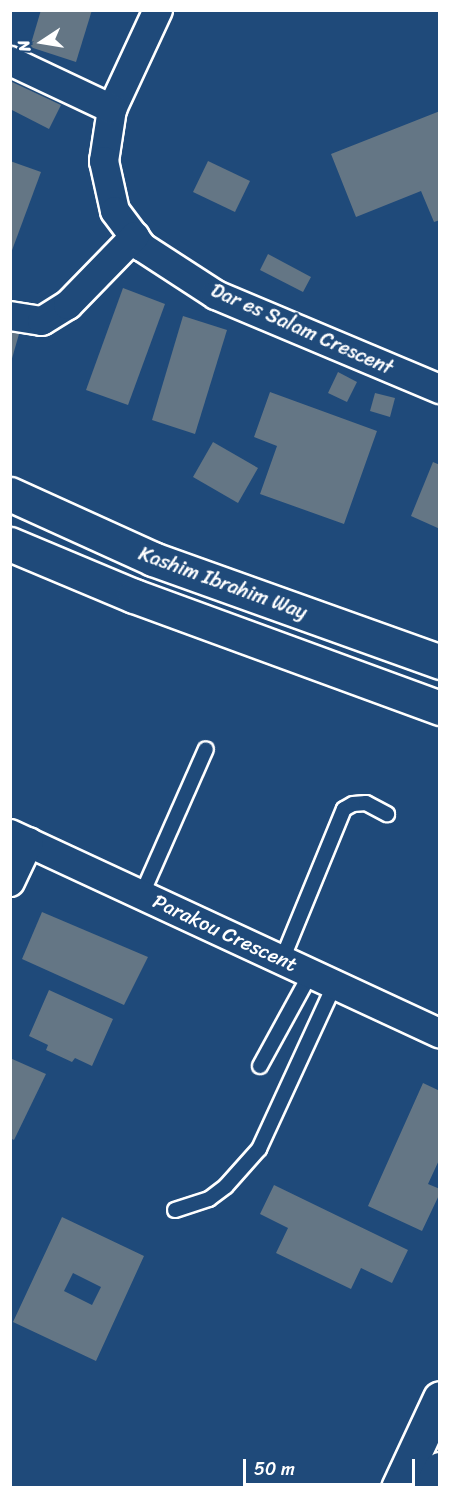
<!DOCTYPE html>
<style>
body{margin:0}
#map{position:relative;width:450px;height:1498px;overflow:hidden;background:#1f4a7a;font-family:Sriracha,sans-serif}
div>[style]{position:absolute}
.building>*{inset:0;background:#647685}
.roads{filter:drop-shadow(2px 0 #fff) drop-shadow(-2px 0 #fff) drop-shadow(0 2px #fff) drop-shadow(0 -2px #fff)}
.service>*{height:14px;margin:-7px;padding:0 7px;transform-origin:7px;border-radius:7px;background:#1f4a7a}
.minor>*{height:28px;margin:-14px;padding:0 14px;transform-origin:14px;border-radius:14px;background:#1f4a7a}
.tertiary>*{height:33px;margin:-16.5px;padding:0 16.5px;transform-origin:16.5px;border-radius:16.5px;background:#1f4a7a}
.secondary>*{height:33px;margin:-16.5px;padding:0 16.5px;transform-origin:16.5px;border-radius:16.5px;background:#1f4a7a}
span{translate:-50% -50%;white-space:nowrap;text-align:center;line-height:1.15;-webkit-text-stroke:4.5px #1f4a7a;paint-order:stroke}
.street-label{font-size:20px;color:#fff}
.frame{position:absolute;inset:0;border:12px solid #fff;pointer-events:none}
.north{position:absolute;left:12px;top:12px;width:60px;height:60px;-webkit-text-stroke:4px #1f4a7a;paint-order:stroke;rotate:258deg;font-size:16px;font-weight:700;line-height:24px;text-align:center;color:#fff}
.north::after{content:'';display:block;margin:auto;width:21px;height:27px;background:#fff;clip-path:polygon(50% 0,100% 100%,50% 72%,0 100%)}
.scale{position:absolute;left:243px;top:1459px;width:172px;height:27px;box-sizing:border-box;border:3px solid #fff;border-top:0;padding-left:8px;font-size:18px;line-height:21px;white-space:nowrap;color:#fff;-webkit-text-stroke:4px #1f4a7a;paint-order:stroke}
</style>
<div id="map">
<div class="building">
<i style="clip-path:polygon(41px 10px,92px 10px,76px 62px,30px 47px)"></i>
<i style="clip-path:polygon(10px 81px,61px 105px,49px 129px,10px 109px)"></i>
<i style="clip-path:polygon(440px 111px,440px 220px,434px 222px,421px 191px,356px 217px,331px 154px)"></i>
<i style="clip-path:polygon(10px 161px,41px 172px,11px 253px,10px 253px)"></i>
<i style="clip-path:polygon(208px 161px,250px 181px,235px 212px,193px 192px)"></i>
<i style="clip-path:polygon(268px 254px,311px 277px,303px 292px,260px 270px)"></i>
<i style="clip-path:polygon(123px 288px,165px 304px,128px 405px,86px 390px)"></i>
<i style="clip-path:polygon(183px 316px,227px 330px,195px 434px,152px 420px)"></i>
<i style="clip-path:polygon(10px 331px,19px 334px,11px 362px,10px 362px)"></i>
<i style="clip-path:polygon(338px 372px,357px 382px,347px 402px,328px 393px)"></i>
<i style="clip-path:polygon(270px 392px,377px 431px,344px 524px,260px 494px,277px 446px,254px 437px)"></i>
<i style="clip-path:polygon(375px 393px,395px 398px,390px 417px,370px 411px)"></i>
<i style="clip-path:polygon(213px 442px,258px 468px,238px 503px,193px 477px)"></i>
<i style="clip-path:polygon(433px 462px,440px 465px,440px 529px,411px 516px)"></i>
<i style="clip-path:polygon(42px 912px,148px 957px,124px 1005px,22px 959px)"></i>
<i style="clip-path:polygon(49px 990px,113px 1019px,92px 1066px,75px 1058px,72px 1062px,46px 1050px,48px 1045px,29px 1036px)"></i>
<i style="clip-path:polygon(10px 1058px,46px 1074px,14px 1140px,10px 1138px)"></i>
<i style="clip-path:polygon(423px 1083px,440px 1091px,440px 1158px,428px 1184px,440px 1189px,440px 1193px,422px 1231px,368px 1206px)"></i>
<i style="clip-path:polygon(274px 1185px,408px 1250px,392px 1283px,361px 1268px,351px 1289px,276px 1253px,288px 1228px,260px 1214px)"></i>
<i style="clip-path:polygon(evenodd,62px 1217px,144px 1256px,96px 1361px,13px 1322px,62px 1217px,73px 1273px,101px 1287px,92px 1305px,64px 1291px,73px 1273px)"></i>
</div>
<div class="roads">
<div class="service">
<i style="left:142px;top:894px;width:158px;rotate:-66.2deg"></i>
<i style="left:282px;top:960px;width:163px;rotate:-67.7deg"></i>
<i style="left:344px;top:809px;width:10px;rotate:-29deg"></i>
<i style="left:353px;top:804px;width:13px;rotate:-4deg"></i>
<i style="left:366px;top:803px;width:24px;rotate:28deg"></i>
<i style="left:260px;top:1066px;width:106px;rotate:-61.3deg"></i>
<i style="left:175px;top:1210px;width:36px;rotate:-18deg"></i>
<i style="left:209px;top:1199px;width:21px;rotate:-37deg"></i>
<i style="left:226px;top:1186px;width:50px;rotate:-48.3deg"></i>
<i style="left:259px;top:1149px;width:182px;rotate:-65.3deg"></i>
</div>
<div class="minor">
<i style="left:158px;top:10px;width:109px;rotate:114.9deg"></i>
<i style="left:112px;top:109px;width:53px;rotate:98.7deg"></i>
<i style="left:104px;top:161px;width:51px;rotate:77.6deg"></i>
<i style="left:115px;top:211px;width:45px;rotate:53.1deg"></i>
<i style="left:142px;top:247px;width:88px;rotate:33deg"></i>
<i style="left:216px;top:295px;width:243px;rotate:22.8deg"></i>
<i style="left:10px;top:61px;width:113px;rotate:25.2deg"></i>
<i style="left:10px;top:316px;width:32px;rotate:9deg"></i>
<i style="left:42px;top:321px;width:31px;rotate:-32deg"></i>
<i style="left:68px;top:305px;width:96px;rotate:-45.8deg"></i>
<i style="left:10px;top:834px;width:474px;rotate:24.9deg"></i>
<i style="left:10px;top:882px;width:44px;rotate:-64.6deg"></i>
</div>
<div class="tertiary">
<i style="left:398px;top:1488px;width:99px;rotate:-65deg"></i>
<i style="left:431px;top:1488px;width:21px;rotate:-65deg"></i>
</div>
<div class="secondary">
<i style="left:10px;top:494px;width:157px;rotate:24.4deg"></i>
<i style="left:153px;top:559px;width:305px;rotate:19.7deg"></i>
<i style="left:10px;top:544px;width:134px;rotate:22.8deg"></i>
<i style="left:134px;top:596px;width:326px;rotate:20.1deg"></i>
</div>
</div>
<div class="street-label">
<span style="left:302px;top:329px;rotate:24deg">Dar es Salam Crescent</span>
<span style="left:223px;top:583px;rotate:20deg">Kashim Ibrahim Way</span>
<span style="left:225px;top:933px;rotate:25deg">Parakou Crescent</span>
</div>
<div class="frame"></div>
<div class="north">N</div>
<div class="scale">50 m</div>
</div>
